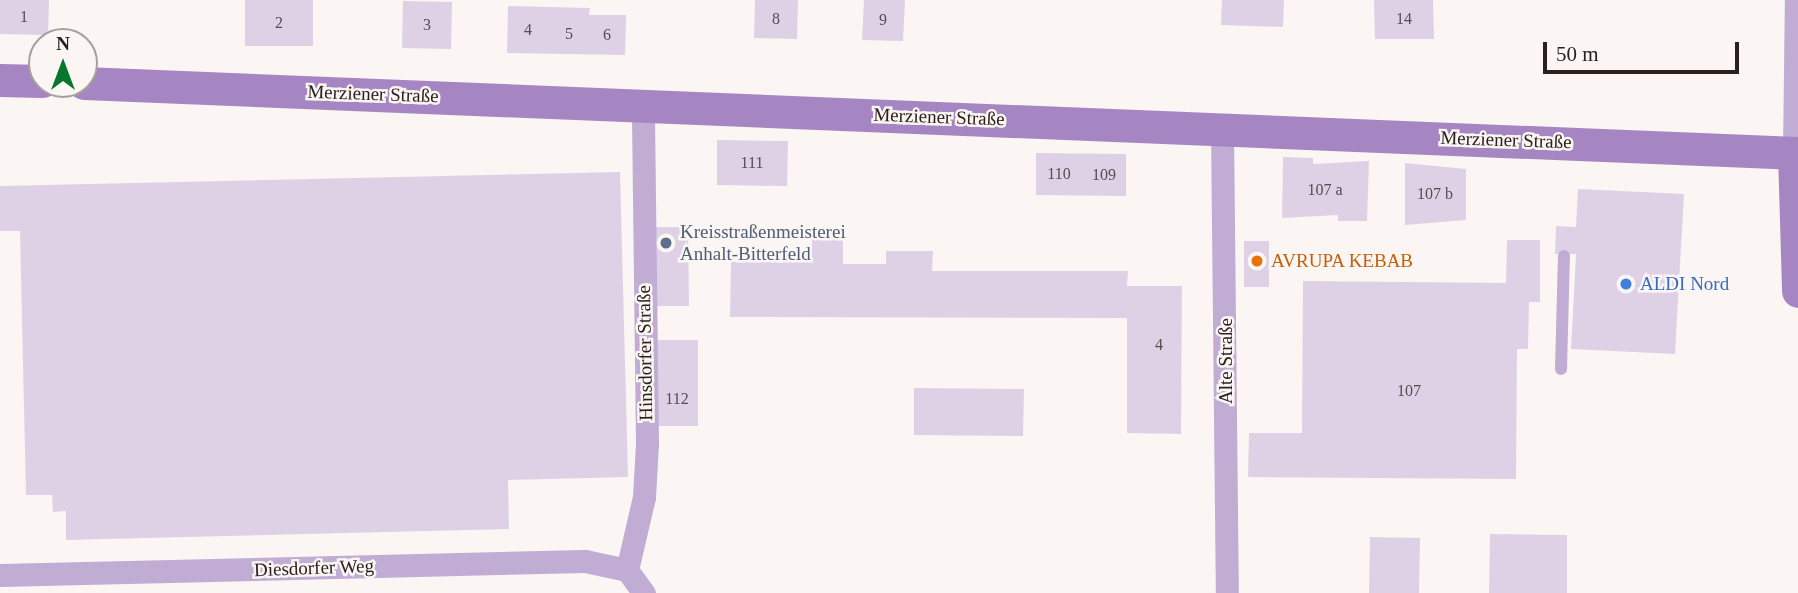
<!DOCTYPE html>
<meta charset="utf-8">
<style>
body{margin:0}
#map{position:relative;width:1798px;height:593px;overflow:hidden;background:#fbf6f4;font-family:Georgia,serif}
div>[style]{position:absolute}
.building>*{inset:0;background:#ded1e6}
.lane>*{height:12px;margin:-6px;padding:0 6px;transform-origin:6px;border-radius:6px;background:#c1acd4}
.street>*{height:23px;margin:-11.5px;padding:0 11.5px;transform-origin:11.5px;border-radius:11.5px;background:#c1acd4}
.secondary>*{height:33px;margin:-16.5px;padding:0 16.5px;transform-origin:16.5px;border-radius:16.5px;background:#a686c2}
.dots>*{width:19px;height:19px;translate:-50% -50%;box-sizing:border-box;border:4px solid #fbf6f4;border-radius:50%}
span{translate:-50% -50%;white-space:nowrap;text-align:center;line-height:1.15;-webkit-text-stroke:5px #fbf6f4;paint-order:stroke}
.number-label{font-size:16px;color:#574d4e}
.number-label span{-webkit-text-stroke-width:0}
.street-label{font-size:19px;color:#2a211c}
.service-label{font-size:19px;color:#4e5e75}
.left{translate:0 -50%;text-align:left}
.food-label{font-size:19px;color:#c56008}
.shop-label{font-size:19px;color:#366cbe}
.north{position:absolute;left:28px;top:28px;width:70px;height:70px;box-sizing:border-box;background:#fbf6f4;border:2px solid #a7a19e;border-radius:50%;rotate:0deg;font-size:19px;font-weight:700;line-height:28px;text-align:center;color:#2a211c}
.north::after{content:'';display:block;margin:auto;width:24px;height:32px;background:#07772b;clip-path:polygon(50% 0,100% 100%,50% 72%,0 100%)}
.scale{position:absolute;left:1543px;top:42px;width:196px;height:32px;box-sizing:border-box;border:4px solid #2a211c;border-top:0;padding-left:9px;font-size:21px;line-height:24px;white-space:nowrap;color:#2a211c;-webkit-text-stroke:5px #fbf6f4;paint-order:stroke}
</style>
<div id="map">
<div class="building">
<i style="clip-path:polygon(0 0,49px 0,48px 35px,0 34px)"></i>
<i style="clip-path:polygon(245px 0,313px 0,313px 46px,245px 46px)"></i>
<i style="clip-path:polygon(755px 0,798px 0,797px 39px,754px 38px)"></i>
<i style="clip-path:polygon(864px 0,905px 0,903px 41px,862px 40px)"></i>
<i style="clip-path:polygon(1222px 0,1284px 0,1283px 27px,1221px 25px)"></i>
<i style="clip-path:polygon(1374px 0,1433px 0,1434px 39px,1375px 39px)"></i>
<i style="clip-path:polygon(403px 1px,452px 2px,451px 49px,402px 48px)"></i>
<i style="clip-path:polygon(508px 6px,590px 8px,589px 15px,626px 15px,625px 55px,507px 53px)"></i>
<i style="clip-path:polygon(717px 140px,788px 141px,787px 186px,717px 185px)"></i>
<i style="clip-path:polygon(1036px 153px,1126px 154px,1126px 196px,1036px 195px)"></i>
<i style="clip-path:polygon(1283px 157px,1313px 158px,1313px 164px,1369px 161px,1367px 221px,1338px 221px,1338px 215px,1282px 218px)"></i>
<i style="clip-path:polygon(1405px 163px,1466px 169px,1466px 220px,1405px 225px)"></i>
<i style="clip-path:polygon(620px 172px,628px 477px,508px 480px,509px 529px,66px 540px,66px 511px,53px 512px,52px 495px,26px 495px,20px 231px,0 231px,0 186px)"></i>
<i style="clip-path:polygon(1578px 189px,1684px 194px,1675px 354px,1571px 349px,1576px 254px,1555px 254px,1556px 226px,1576px 227px)"></i>
<i style="clip-path:polygon(650px 227px,688px 227px,689px 306px,650px 306px)"></i>
<i style="clip-path:polygon(812px 239px,843px 239px,843px 264px,886px 264px,886px 251px,933px 251px,932px 271px,1128px 271px,1127px 286px,1182px 286px,1181px 434px,1127px 433px,1127px 318px,730px 317px,731px 262px,812px 262px)"></i>
<i style="clip-path:polygon(1507px 240px,1540px 240px,1540px 302px,1529px 302px,1528px 349px,1517px 349px,1516px 479px,1248px 477px,1249px 433px,1302px 433px,1303px 281px,1506px 283px)"></i>
<i style="clip-path:polygon(1244px 241px,1269px 241px,1269px 287px,1244px 287px)"></i>
<i style="clip-path:polygon(649px 340px,698px 340px,698px 426px,656px 426px)"></i>
<i style="clip-path:polygon(914px 388px,1024px 389px,1023px 436px,914px 435px)"></i>
<i style="clip-path:polygon(1490px 534px,1567px 535px,1567px 593px,1489px 593px)"></i>
<i style="clip-path:polygon(1370px 537px,1420px 538px,1419px 593px,1369px 593px)"></i>
</div>
<div class="lane">
<i style="left:1561px;top:369px;width:113px;rotate:-88.5deg"></i>
</div>
<div class="street">
<i style="left:1222px;top:129px;width:464px;rotate:89.4deg"></i>
<i style="left:1794px;top:153px;width:153px;rotate:-89.3deg"></i>
<i style="left:627px;top:570px;width:75px;rotate:-76.9deg"></i>
<i style="left:644px;top:497px;width:54px;rotate:-86.8deg"></i>
<i style="left:647px;top:443px;width:338px;rotate:-90.7deg"></i>
<i style="left:0;top:575px;width:585px;rotate:-1.37deg"></i>
<i style="left:585px;top:561px;width:43px;rotate:12.1deg"></i>
<i style="left:627px;top:570px;width:29px;rotate:54deg"></i>
</div>
<div class="secondary">
<i style="left:0;top:80px;width:42px;rotate:1.4deg"></i>
<i style="left:84px;top:83px;width:1715px;rotate:2.34deg"></i>
<i style="left:1794px;top:153px;width:138px;rotate:88.3deg"></i>
</div>
<div class="dots">
<i style="left:666px;top:243px;background:#5c6f8a"></i>
<i style="left:1257px;top:261px;background:#e8710a"></i>
<i style="left:1626px;top:284px;background:#3f7fe0"></i>
</div>
<div class="number-label">
<span style="left:24px;top:17px">1</span>
<span style="left:776px;top:19px">8</span>
<span style="left:1404px;top:19px">14</span>
<span style="left:883px;top:20px">9</span>
<span style="left:279px;top:23px">2</span>
<span style="left:427px;top:25px">3</span>
<span style="left:528px;top:30px">4</span>
<span style="left:569px;top:34px">5</span>
<span style="left:607px;top:35px">6</span>
<span style="left:752px;top:163px">111</span>
<span style="left:1059px;top:174px">110</span>
<span style="left:1104px;top:175px">109</span>
<span style="left:1325px;top:190px">107 a</span>
<span style="left:1435px;top:194px">107 b</span>
<span style="left:1159px;top:345px">4</span>
<span style="left:1409px;top:391px">107</span>
<span style="left:677px;top:399px">112</span>
</div>
<div class="street-label">
<span style="left:373px;top:94px;rotate:2deg">Merziener Straße</span>
<span style="left:939px;top:117px;rotate:2deg">Merziener Straße</span>
<span style="left:1506px;top:140px;rotate:2deg">Merziener Straße</span>
<span style="left:645px;top:353px;rotate:-91deg">Hinsdorfer Straße</span>
<span style="left:1226px;top:361px;rotate:-90deg">Alte Straße</span>
<span style="left:314px;top:568px;rotate:-2deg">Diesdorfer Weg</span>
</div>
<div class="service-label">
<span class="left" style="left:680px;top:243px">Kreisstraßenmeisterei<br>Anhalt-Bitterfeld</span>
</div>
<div class="food-label">
<span class="left" style="left:1271px;top:261px">AVRUPA KEBAB</span>
</div>
<div class="shop-label">
<span class="left" style="left:1640px;top:284px">ALDI Nord</span>
</div>
<div class="north">N</div>
<div class="scale">50 m</div>
</div>
